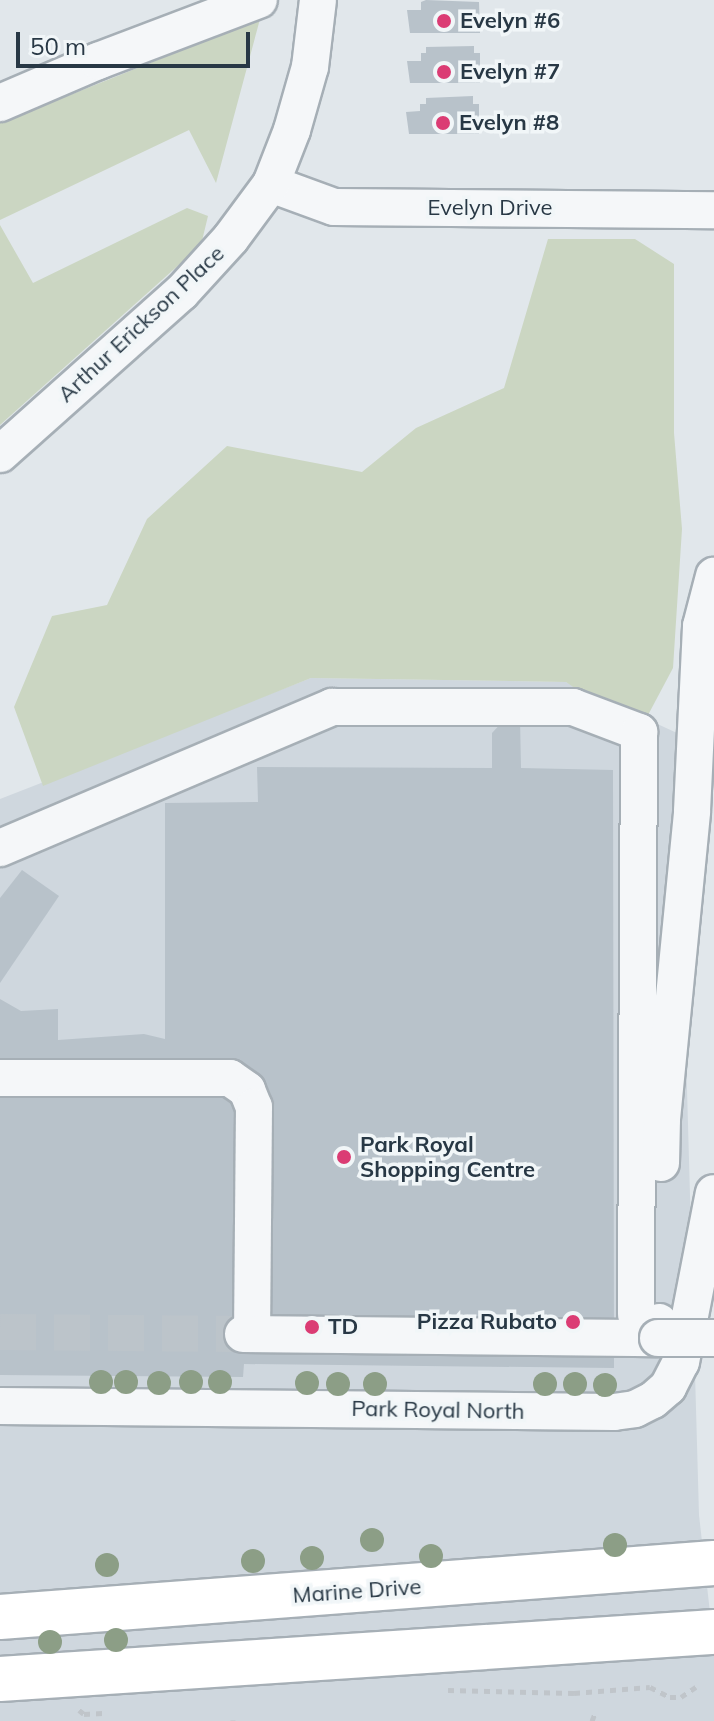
<!DOCTYPE html>
<style>
body{margin:0}
#map{position:relative;width:714px;height:1721px;overflow:hidden;background:#e1e7eb;font-family:Mulish,sans-serif}
div>[style]{position:absolute}
.built>*{inset:0;background:#cfd7de}
.green>*{inset:0;background:#cbd6c2}
.building>*{inset:0;background:#b8c2ca}
.minor-tunnel>*{height:36px;margin-top:-18px;transform-origin:0;background:repeating-linear-gradient(90deg,#bcc4ca 0 36px,transparent 0 54px)}
.path>*{height:5px;margin-top:-2.5px;transform-origin:0;background:repeating-linear-gradient(90deg,#c0c5ca 0 6px,transparent 0 12px)}
.roads{filter:drop-shadow(2px 0 #a6afb6) drop-shadow(-2px 0 #a6afb6) drop-shadow(0 2px #a6afb6) drop-shadow(0 -2px #a6afb6)}
.minor>*{height:36px;margin:-18px;padding:0 18px;transform-origin:18px;border-radius:18px;background:#f5f7f9}
.major>*{height:44px;margin:-22px;padding:0 22px;transform-origin:22px;border-radius:22px;background:#fff}
.bridges{filter:drop-shadow(2px 0 #a6afb6) drop-shadow(-2px 0 #a6afb6) drop-shadow(0 2px #a6afb6) drop-shadow(0 -2px #a6afb6)}
.minor-bridge>*{height:36px;margin:-18px;padding:0 18px;transform-origin:18px;border-radius:18px;background:#f5f7f9}
.trees>*{width:24px;height:24px;margin:-12px;border-radius:50%;background:#8c9e86}
.dots>*{width:22px;height:22px;translate:-50% -50%;box-sizing:border-box;border:4px solid #f1f6f8;border-radius:50%}
span{translate:-50% -50%;white-space:nowrap;text-align:center;line-height:1.15;-webkit-text-stroke:7px #f1f6f8;paint-order:stroke}
.poi-label{font-size:22px;color:#283845;font-weight:700}
.left{translate:0 -50%;text-align:left}
.right{translate:-100% -50%;text-align:right}
.street-label{font-size:22px;color:#283845}
.scale{position:absolute;left:16px;top:32px;width:234px;height:36px;box-sizing:border-box;border:4px solid #283845;border-top:0;padding-left:10px;font-size:24px;line-height:28px;white-space:nowrap;color:#283845;-webkit-text-stroke:6px #f1f6f8;paint-order:stroke}
</style>
<div id="map">
<div class="built">
<i style="clip-path:polygon(311px 678px,566px 682px,677px 733px,699px 1515px,714px 1648px,714px 1721px,0 1721px,0 799px)"></i>
</div>
<div class="green">
<i style="clip-path:polygon(260px 19px,216px 183px,189px 130px,0 220px,0 123px)"></i>
<i style="clip-path:polygon(187px 208px,208px 216px,201px 245px,0 425px,0 225px,33px 283px)"></i>
<i style="clip-path:polygon(548px 239px,635px 239px,674px 264px,674px 433px,682px 529px,673px 668px,639px 732px,566px 682px,311px 678px,43px 786px,14px 707px,52px 616px,107px 605px,147px 519px,227px 446px,362px 472px,416px 428px,504px 388px)"></i>
</div>
<div class="building">
<i style="clip-path:polygon(426px 0,479px 2px,480px 33px,410px 33px,407px 10px,421px 10px,421px 2px)"></i>
<i style="clip-path:polygon(474px 46px,474px 53px,480px 53px,480px 83px,410px 83px,407px 61px,421px 61px,421px 53px,426px 53px,426px 47px)"></i>
<i style="clip-path:polygon(473px 96px,473px 104px,479px 104px,479px 134px,409px 134px,406px 112px,420px 111px,420px 104px,426px 104px,426px 98px)"></i>
<i style="clip-path:polygon(506px 718px,520px 718px,521px 768px,613px 770px,614px 1368px,244px 1364px,243px 1377px,0 1375px,0 999px,21px 1011px,58px 1009px,58px 1040px,144px 1034px,165px 1039px,165px 803px,258px 802px,257px 767px,492px 768px,492px 733px)"></i>
<i style="clip-path:polygon(22px 870px,59px 896px,0 983px,0 898px)"></i>
</div>
<div class="minor-tunnel">
<i style="left:0;top:1332px;width:243px;rotate:0.5deg"></i>
</div>
<div class="path">
<i style="left:448px;top:1690px;width:126px;rotate:1.4deg"></i>
<i style="left:574px;top:1693px;width:76px;rotate:-4.5deg"></i>
<i style="left:650px;top:1687px;width:22px;rotate:27deg"></i>
<i style="left:670px;top:1697px;width:11px"></i>
<i style="left:681px;top:1697px;width:18px;rotate:-34deg"></i>
<i style="left:79px;top:1710px;width:6px;rotate:39deg"></i>
<i style="left:84px;top:1714px;width:19px;rotate:-3deg"></i>
<i style="left:233px;top:1721px;width:1px;rotate:-90deg"></i>
<i style="left:592px;top:1721px;width:9px;rotate:-69deg"></i>
</div>
<div class="roads">
<div class="minor">
<i style="left:0;top:103px;width:107px;rotate:-23.2deg"></i>
<i style="left:98px;top:61px;width:172px;rotate:-20.8deg"></i>
<i style="left:271px;top:184px;width:67px;rotate:20.1deg"></i>
<i style="left:334px;top:207px;width:380px;rotate:0.5deg"></i>
<i style="left:0;top:454px;width:242px;rotate:-41.7deg"></i>
<i style="left:181px;top:293px;width:74px;rotate:-47.7deg"></i>
<i style="left:231px;top:238px;width:67px;rotate:-53.5deg"></i>
<i style="left:271px;top:184px;width:58px;rotate:-68.7deg"></i>
<i style="left:292px;top:130px;width:66px;rotate:-74.1deg"></i>
<i style="left:310px;top:67px;width:67px;rotate:-83.2deg"></i>
<i style="left:0;top:848px;width:361px;rotate:-23deg"></i>
<i style="left:332px;top:707px;width:241px"></i>
<i style="left:573px;top:707px;width:71px;rotate:20.7deg"></i>
<i style="left:639px;top:732px;width:582px;rotate:90.3deg"></i>
<i style="left:0;top:1078px;width:230px"></i>
<i style="left:230px;top:1078px;width:21px;rotate:35deg"></i>
<i style="left:247px;top:1090px;width:18px;rotate:68deg"></i>
<i style="left:254px;top:1107px;width:227px;rotate:90.5deg"></i>
<i style="left:661px;top:1163px;width:44px;rotate:-88.7deg"></i>
<i style="left:662px;top:1119px;width:309px;rotate:-84.4deg"></i>
<i style="left:692px;top:811px;width:185px;rotate:-87.2deg"></i>
<i style="left:701px;top:626px;width:52px;rotate:-75.4deg"></i>
<i style="left:243px;top:1334px;width:415px;rotate:0.6deg"></i>
<i style="left:658px;top:1338px;width:16px;rotate:-86deg"></i>
<i style="left:0;top:1406px;width:614px;rotate:0.56deg"></i>
<i style="left:614px;top:1412px;width:21px;rotate:-8deg"></i>
<i style="left:635px;top:1409px;width:20px;rotate:-27deg"></i>
<i style="left:653px;top:1400px;width:20px;rotate:-41deg"></i>
<i style="left:668px;top:1387px;width:28px;rotate:-63deg"></i>
<i style="left:681px;top:1362px;width:172px;rotate:-79deg"></i>
</div>
<div class="major">
<i style="left:0;top:1617px;width:716px;rotate:-4.33deg"></i>
<i style="left:0;top:1679px;width:716px;rotate:-3.77deg"></i>
</div>
</div>
<div class="bridges">
<div class="minor-bridge">
<i style="left:658px;top:1338px;width:56px"></i>
</div>
</div>
<div class="trees">
<i style="left:101px;top:1382px"></i>
<i style="left:126px;top:1382px"></i>
<i style="left:191px;top:1382px"></i>
<i style="left:220px;top:1382px"></i>
<i style="left:159px;top:1383px"></i>
<i style="left:307px;top:1383px"></i>
<i style="left:338px;top:1384px"></i>
<i style="left:375px;top:1384px"></i>
<i style="left:545px;top:1384px"></i>
<i style="left:575px;top:1384px"></i>
<i style="left:605px;top:1385px"></i>
<i style="left:372px;top:1540px"></i>
<i style="left:615px;top:1545px"></i>
<i style="left:431px;top:1556px"></i>
<i style="left:312px;top:1558px"></i>
<i style="left:253px;top:1561px"></i>
<i style="left:107px;top:1565px"></i>
<i style="left:116px;top:1640px"></i>
<i style="left:50px;top:1642px"></i>
</div>
<div class="dots">
<i style="left:444px;top:21px;background:#db3c74"></i>
<i style="left:444px;top:72px;background:#db3c74"></i>
<i style="left:443px;top:123px;background:#db3c74"></i>
<i style="left:344px;top:1157px;background:#db3c74"></i>
<i style="left:573px;top:1322px;background:#db3c74"></i>
<i style="left:312px;top:1327px;background:#db3c74"></i>
</div>
<div class="poi-label">
<span class="left" style="left:460px;top:21px">Evelyn #6</span>
<span class="left" style="left:460px;top:72px">Evelyn #7</span>
<span class="left" style="left:459px;top:123px">Evelyn #8</span>
<span class="left" style="left:360px;top:1157px">Park Royal<br>Shopping Centre</span>
<span class="right" style="left:557px;top:1322px">Pizza Rubato</span>
<span class="left" style="left:328px;top:1327px">TD</span>
</div>
<div class="street-label">
<span style="left:490px;top:208px">Evelyn Drive</span>
<span style="left:141px;top:324px;rotate:-43deg">Arthur Erickson Place</span>
<span style="left:438px;top:1410px;rotate:1deg">Park Royal North</span>
<span style="left:357px;top:1591px;rotate:-4deg">Marine Drive</span>
</div>
<div class="scale">50 m</div>
</div>
